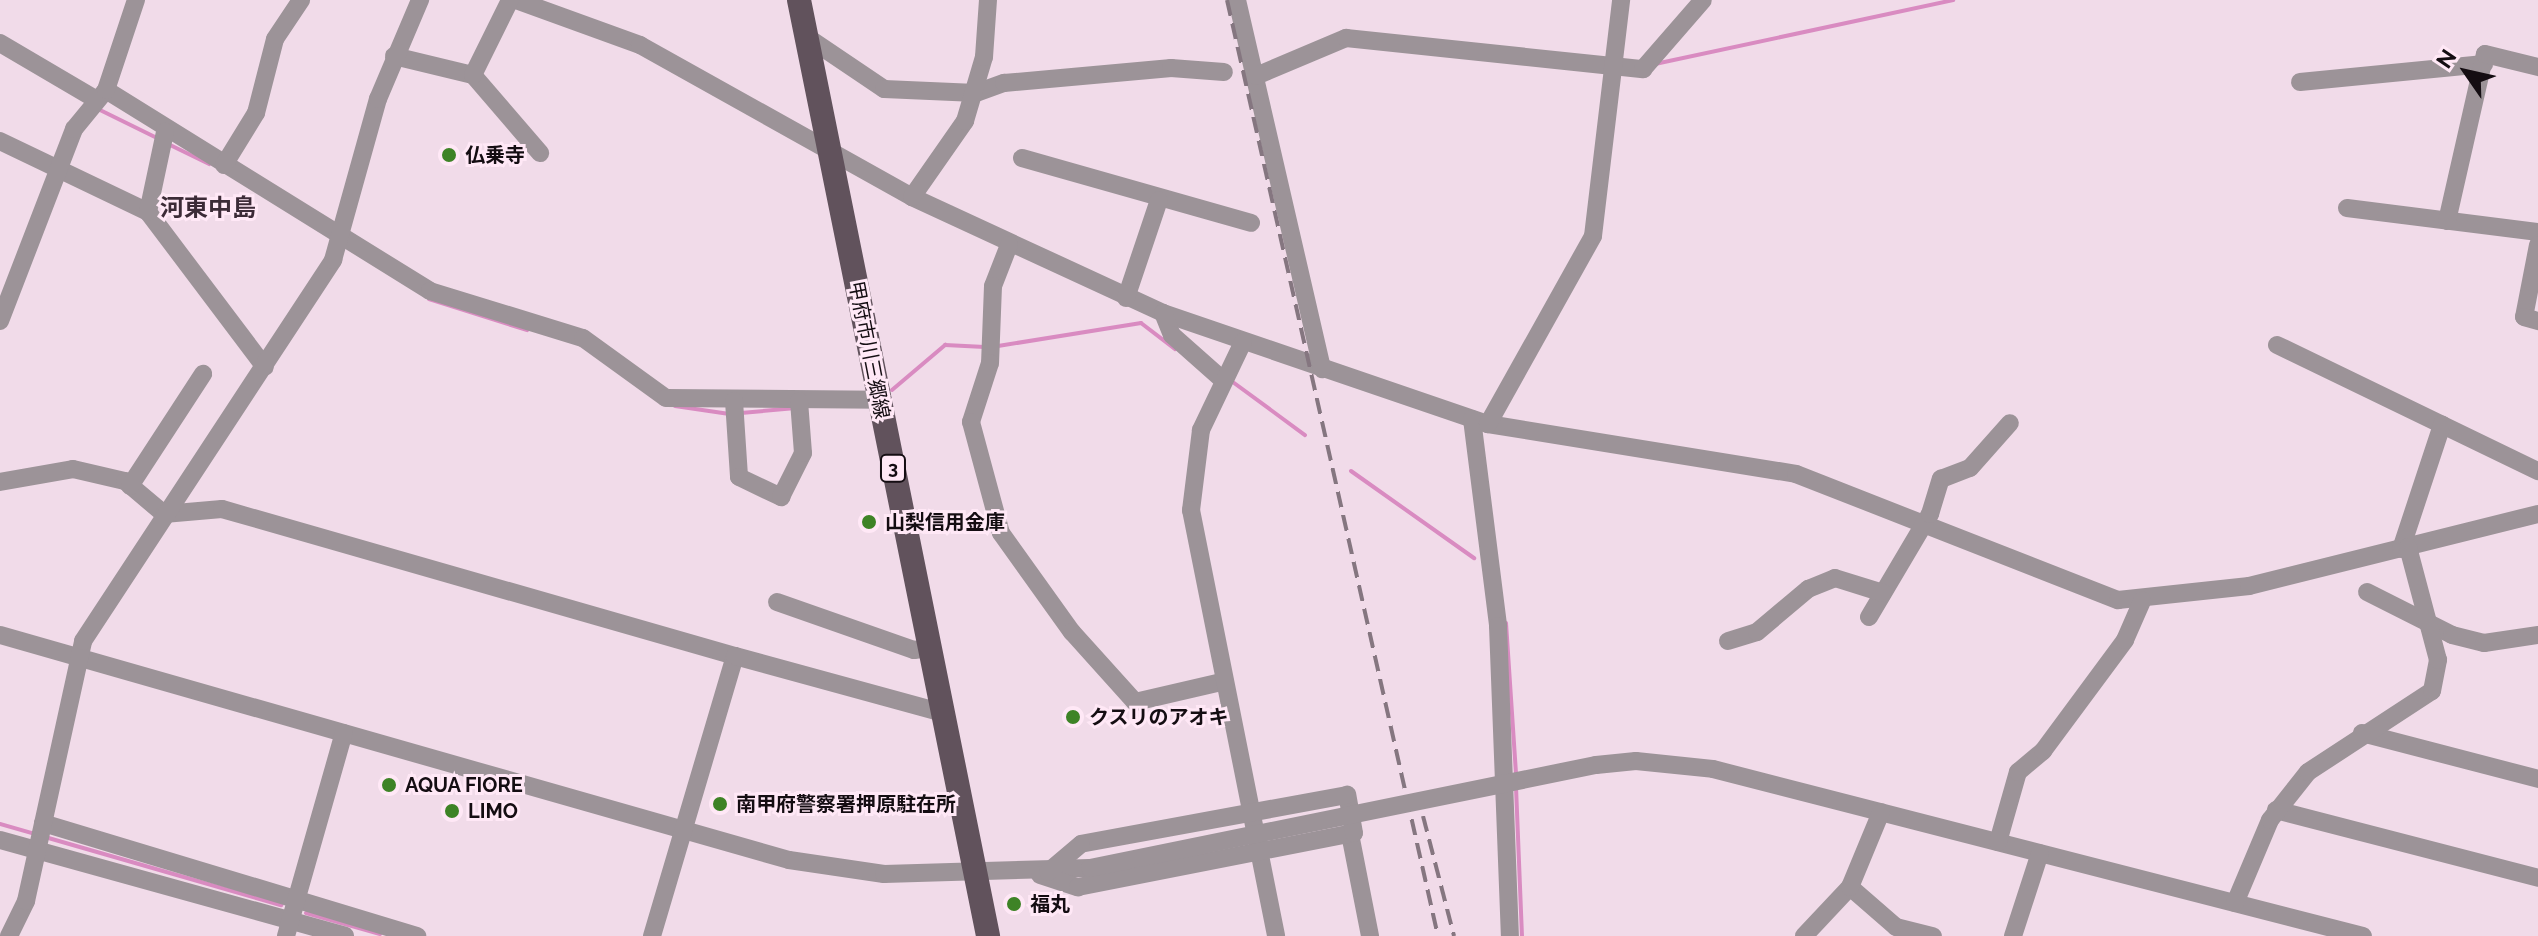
<!DOCTYPE html>
<meta charset="utf-8">
<style>
body{margin:0}
#map{position:relative;width:2538px;height:936px;overflow:hidden;background:#f1dbe9;font-family:Raleway,"Noto Sans JP",sans-serif}
div>[style]{position:absolute}
.stream>*{height:4px;margin:-2px;padding:0 2px;transform-origin:2px;border-radius:2px;background:#d98bc1}
.minor>*{height:18px;margin:-9px;padding:0 9px;transform-origin:9px;border-radius:9px;background:#9c9398}
.major>*{height:24px;margin:-12px;padding:0 12px;transform-origin:12px;border-radius:12px;background:#61525c}
.rail>*{height:4px;margin-top:-2px;transform-origin:0;background:repeating-linear-gradient(90deg,#857680 0 16px,transparent 0 24px)}
.minor-bridge>*{height:18px;margin:-9px;padding:0 9px;transform-origin:9px;border-radius:9px;background:#9c9398}
.dots>*{width:22px;height:22px;translate:-50% -50%;box-sizing:border-box;border:4px solid #ffe8f6;border-radius:50%}
span{translate:-50% -50%;white-space:nowrap;text-align:center;line-height:1.15;-webkit-text-stroke:6px #ffe8f6;paint-order:stroke}
.shield-label span{padding:2px 6px;background:#ffe8f6;border:2px solid;border-radius:6px;-webkit-text-stroke-width:0}
.shield-label{font-size:18px;color:#140d12;font-weight:700}
.poi-label{font-size:20px;color:#140d12;font-weight:700}
.left{translate:0 -50%;text-align:left}
.street-label{font-size:20px;color:#140d12}
.quarter-label{font-size:24px;color:#3c2b37;font-weight:700}
.north{position:absolute;left:2426px;top:32px;width:80px;height:80px;-webkit-text-stroke:6px #ffe8f6;paint-order:stroke;rotate:304deg;font-size:22px;font-weight:700;line-height:32px;text-align:center;color:#140d12}
.north::after{content:'';display:block;margin:auto;width:28px;height:36px;background:#140d12;clip-path:polygon(50% 0,100% 100%,50% 72%,0 100%)}
</style>
<div id="map">
<div class="stream">
<i style="left:1655px;top:64px;width:305px;rotate:-12.1deg"></i>
<i style="left:98px;top:109px;width:68px;rotate:26.2deg"></i>
<i style="left:166px;top:143px;width:48px;rotate:26deg"></i>
<i style="left:429px;top:299px;width:103px;rotate:17.6deg"></i>
<i style="left:998px;top:346px;width:145px;rotate:-9.1deg"></i>
<i style="left:1141px;top:323px;width:43px;rotate:37.4deg"></i>
<i style="left:1230px;top:380px;width:93px;rotate:36.3deg"></i>
<i style="left:892px;top:390px;width:70px;rotate:-40.3deg"></i>
<i style="left:945px;top:345px;width:40px;rotate:2.9deg"></i>
<i style="left:675px;top:406px;width:55px;rotate:8.4deg"></i>
<i style="left:741px;top:413px;width:55px;rotate:-5.2deg"></i>
<i style="left:1351px;top:471px;width:151px;rotate:35.3deg"></i>
<i style="left:1506px;top:623px;width:151px;rotate:86.2deg"></i>
<i style="left:1516px;top:787px;width:149px;rotate:87.7deg"></i>
<i style="left:0;top:824px;width:37px;rotate:16deg"></i>
<i style="left:45px;top:837px;width:246px;rotate:16.1deg"></i>
<i style="left:306px;top:913px;width:77px;rotate:15.8deg"></i>
</div>
<div class="minor">
<i style="left:516px;top:0;width:132px;rotate:19.9deg"></i>
<i style="left:640px;top:45px;width:312px;rotate:29.2deg"></i>
<i style="left:912px;top:197px;width:277px;rotate:24.8deg"></i>
<i style="left:1163px;top:313px;width:343px;rotate:18.9deg"></i>
<i style="left:1488px;top:424px;width:312px;rotate:9.2deg"></i>
<i style="left:1796px;top:474px;width:346px;rotate:21.4deg"></i>
<i style="left:2118px;top:600px;width:132px;rotate:-6.1deg"></i>
<i style="left:2249px;top:586px;width:298px;rotate:-14deg"></i>
<i style="left:1237px;top:0;width:379px;rotate:77deg"></i>
<i style="left:807px;top:37px;width:93px;rotate:34deg"></i>
<i style="left:884px;top:89px;width:92px;rotate:2.5deg"></i>
<i style="left:976px;top:93px;width:30px;rotate:-20deg"></i>
<i style="left:1004px;top:83px;width:168px;rotate:-5.1deg"></i>
<i style="left:1171px;top:68px;width:53px;rotate:4.3deg"></i>
<i style="left:0;top:43px;width:110px;rotate:30.5deg"></i>
<i style="left:394px;top:56px;width:81px;rotate:13.5deg"></i>
<i style="left:473px;top:75px;width:103px;rotate:49.3deg"></i>
<i style="left:473px;top:75px;width:84px;rotate:-63.7deg"></i>
<i style="left:1256px;top:76px;width:98px;rotate:-22.9deg"></i>
<i style="left:1346px;top:38px;width:299px;rotate:6deg"></i>
<i style="left:1643px;top:69px;width:91px;rotate:-49deg"></i>
<i style="left:2300px;top:82px;width:185px;rotate:-5.6deg"></i>
<i style="left:106px;top:90px;width:381px;rotate:31.8deg"></i>
<i style="left:430px;top:291px;width:160px;rotate:17.1deg"></i>
<i style="left:583px;top:338px;width:102px;rotate:35.9deg"></i>
<i style="left:666px;top:398px;width:213px;rotate:0.5deg"></i>
<i style="left:0;top:141px;width:164px;rotate:25.6deg"></i>
<i style="left:148px;top:212px;width:194px;rotate:53deg"></i>
<i style="left:1022px;top:158px;width:238px;rotate:15.8deg"></i>
<i style="left:224px;top:165px;width:61px;rotate:-58.4deg"></i>
<i style="left:256px;top:113px;width:76px;rotate:-75.6deg"></i>
<i style="left:275px;top:39px;width:47px;rotate:-56.3deg"></i>
<i style="left:912px;top:197px;width:93px;rotate:-55.1deg"></i>
<i style="left:965px;top:121px;width:67px;rotate:-73.5deg"></i>
<i style="left:984px;top:57px;width:57px;rotate:-86deg"></i>
<i style="left:2347px;top:208px;width:193px;rotate:7.2deg"></i>
<i style="left:148px;top:212px;width:82px;rotate:-78deg"></i>
<i style="left:2447px;top:221px;width:171px;rotate:-77.2deg"></i>
<i style="left:2485px;top:54px;width:55px;rotate:13.8deg"></i>
<i style="left:1009px;top:245px;width:44px;rotate:111.3deg"></i>
<i style="left:993px;top:286px;width:77px;rotate:92.2deg"></i>
<i style="left:990px;top:363px;width:62px;rotate:107.9deg"></i>
<i style="left:971px;top:422px;width:115px;rotate:74.9deg"></i>
<i style="left:1001px;top:533px;width:122px;rotate:54.4deg"></i>
<i style="left:1072px;top:632px;width:94px;rotate:48deg"></i>
<i style="left:1135px;top:702px;width:92px;rotate:-13.1deg"></i>
<i style="left:2538px;top:245px;width:73px;rotate:101deg"></i>
<i style="left:2524px;top:317px;width:15px;rotate:16deg"></i>
<i style="left:1126px;top:298px;width:103px;rotate:-71.4deg"></i>
<i style="left:1163px;top:313px;width:24px;rotate:68deg"></i>
<i style="left:1172px;top:335px;width:69px;rotate:41.5deg"></i>
<i style="left:0;top:321px;width:206px;rotate:-68.9deg"></i>
<i style="left:74px;top:129px;width:50px;rotate:-50.6deg"></i>
<i style="left:106px;top:90px;width:95px;rotate:-71.6deg"></i>
<i style="left:1243px;top:342px;width:98px;rotate:115.5deg"></i>
<i style="left:1201px;top:430px;width:81px;rotate:97.1deg"></i>
<i style="left:1191px;top:510px;width:434px;rotate:78.7deg"></i>
<i style="left:2277px;top:345px;width:290px;rotate:25.8deg"></i>
<i style="left:734px;top:401px;width:76px;rotate:86.2deg"></i>
<i style="left:739px;top:477px;width:47px;rotate:25.5deg"></i>
<i style="left:781px;top:497px;width:49px;rotate:-63.4deg"></i>
<i style="left:803px;top:453px;width:52px;rotate:-94.4deg"></i>
<i style="left:1472px;top:419px;width:209px;rotate:82.8deg"></i>
<i style="left:1498px;top:626px;width:310px;rotate:87.8deg"></i>
<i style="left:1488px;top:424px;width:215px;rotate:-60.8deg"></i>
<i style="left:1593px;top:236px;width:238px;rotate:-83.2deg"></i>
<i style="left:0;top:482px;width:74px;rotate:-10.1deg"></i>
<i style="left:73px;top:469px;width:53px;rotate:13deg"></i>
<i style="left:125px;top:481px;width:51px;rotate:40.2deg"></i>
<i style="left:164px;top:514px;width:58px;rotate:-4.9deg"></i>
<i style="left:222px;top:509px;width:534px;rotate:15.99deg"></i>
<i style="left:130px;top:486px;width:134px;rotate:-56.9deg"></i>
<i style="left:2401px;top:549px;width:131px;rotate:-71.7deg"></i>
<i style="left:2367px;top:592px;width:95px;rotate:26.8deg"></i>
<i style="left:2452px;top:635px;width:33px;rotate:14deg"></i>
<i style="left:2484px;top:643px;width:55px;rotate:-8.4deg"></i>
<i style="left:777px;top:602px;width:145px;rotate:19.3deg"></i>
<i style="left:914px;top:650px;width:16px;rotate:-7deg"></i>
<i style="left:1869px;top:617px;width:120px;rotate:-59.4deg"></i>
<i style="left:1930px;top:514px;width:37px;rotate:-73deg"></i>
<i style="left:1941px;top:479px;width:31px;rotate:-21deg"></i>
<i style="left:1970px;top:468px;width:60px;rotate:-48.4deg"></i>
<i style="left:0;top:635px;width:820px;rotate:15.92deg"></i>
<i style="left:789px;top:860px;width:96px;rotate:8.4deg"></i>
<i style="left:884px;top:874px;width:206px;rotate:-1.7deg"></i>
<i style="left:1728px;top:641px;width:30px;rotate:-17deg"></i>
<i style="left:1757px;top:632px;width:67px;rotate:-40.1deg"></i>
<i style="left:1808px;top:589px;width:29px;rotate:-22deg"></i>
<i style="left:1835px;top:578px;width:50px;rotate:17.4deg"></i>
<i style="left:2362px;top:733px;width:182px;rotate:14.6deg"></i>
<i style="left:1713px;top:769px;width:671px;rotate:14.41deg"></i>
<i style="left:2276px;top:810px;width:271px;rotate:14.5deg"></i>
<i style="left:43px;top:823px;width:391px;rotate:16.8deg"></i>
<i style="left:1350px;top:834px;width:104px;rotate:78.9deg"></i>
<i style="left:0;top:840px;width:358px;rotate:15.5deg"></i>
<i style="left:1998px;top:842px;width:73px;rotate:-74.1deg"></i>
<i style="left:2018px;top:772px;width:33px;rotate:-40deg"></i>
<i style="left:2043px;top:751px;width:138px;rotate:-53.5deg"></i>
<i style="left:2125px;top:640px;width:43px;rotate:-66.4deg"></i>
<i style="left:1040px;top:875px;width:40px;rotate:18deg"></i>
<i style="left:1078px;top:887px;width:281px;rotate:-11.1deg"></i>
<i style="left:1354px;top:833px;width:39px;rotate:-100deg"></i>
<i style="left:1347px;top:795px;width:270px;rotate:169.6deg"></i>
<i style="left:1081px;top:844px;width:43px;rotate:139.7deg"></i>
<i style="left:1850px;top:887px;width:61px;rotate:41deg"></i>
<i style="left:1896px;top:927px;width:38px;rotate:14deg"></i>
<i style="left:2235px;top:903px;width:90px;rotate:-67.1deg"></i>
<i style="left:2270px;top:820px;width:61px;rotate:-51.6deg"></i>
<i style="left:2308px;top:772px;width:148px;rotate:-33.2deg"></i>
<i style="left:2432px;top:691px;width:32px;rotate:-79deg"></i>
<i style="left:2438px;top:660px;width:117px;rotate:-104.9deg"></i>
<i style="left:9px;top:936px;width:39px;rotate:-64deg"></i>
<i style="left:26px;top:901px;width:266px;rotate:-77.6deg"></i>
<i style="left:83px;top:641px;width:456px;rotate:-56.7deg"></i>
<i style="left:333px;top:260px;width:167px;rotate:-74.4deg"></i>
<i style="left:378px;top:99px;width:108px;rotate:-67deg"></i>
<i style="left:286px;top:936px;width:211px;rotate:-74.1deg"></i>
<i style="left:652px;top:936px;width:292px;rotate:-73.5deg"></i>
<i style="left:735px;top:656px;width:216px;rotate:15.3deg"></i>
<i style="left:1804px;top:936px;width:67px;rotate:-46.8deg"></i>
<i style="left:1850px;top:887px;width:81px;rotate:-67.5deg"></i>
<i style="left:2013px;top:936px;width:87px;rotate:-72deg"></i>
</div>
<div class="major">
<i style="left:799px;top:0;width:955px;rotate:78.58deg"></i>
</div>
<div class="rail">
<i style="left:1227px;top:0;width:959px;rotate:77.3deg"></i>
<i style="left:1423px;top:816px;width:124px;rotate:75.5deg"></i>
</div>
<div class="minor-bridge">
<i style="left:1090px;top:868px;width:516px;rotate:-11.51deg"></i>
<i style="left:1596px;top:765px;width:40px;rotate:-5.7deg"></i>
<i style="left:1636px;top:761px;width:77px;rotate:5.9deg"></i>
</div>
<div class="dots">
<i style="left:449px;top:155px;background:#3e8326"></i>
<i style="left:869px;top:522px;background:#3e8326"></i>
<i style="left:1073px;top:717px;background:#3e8326"></i>
<i style="left:389px;top:785px;background:#3e8326"></i>
<i style="left:720px;top:804px;background:#3e8326"></i>
<i style="left:452px;top:811px;background:#3e8326"></i>
<i style="left:1014px;top:904px;background:#3e8326"></i>
</div>
<div class="shield-label">
<span style="left:893px;top:468px">3</span>
</div>
<div class="poi-label">
<span class="left" style="left:465px;top:155px">仏乗寺</span>
<span class="left" style="left:885px;top:522px">山梨信用金庫</span>
<span class="left" style="left:1089px;top:717px">クスリのアオキ</span>
<span class="left" style="left:405px;top:785px">AQUA FIORE</span>
<span class="left" style="left:736px;top:804px">南甲府警察署押原駐在所</span>
<span class="left" style="left:468px;top:811px">LIMO</span>
<span class="left" style="left:1030px;top:904px">福丸</span>
</div>
<div class="street-label">
<span style="left:869px;top:350px;rotate:79deg">甲府市川三郷線</span>
</div>
<div class="quarter-label">
<span style="left:208px;top:208px">河東中島</span>
</div>
<div class="north">N</div>
</div>
